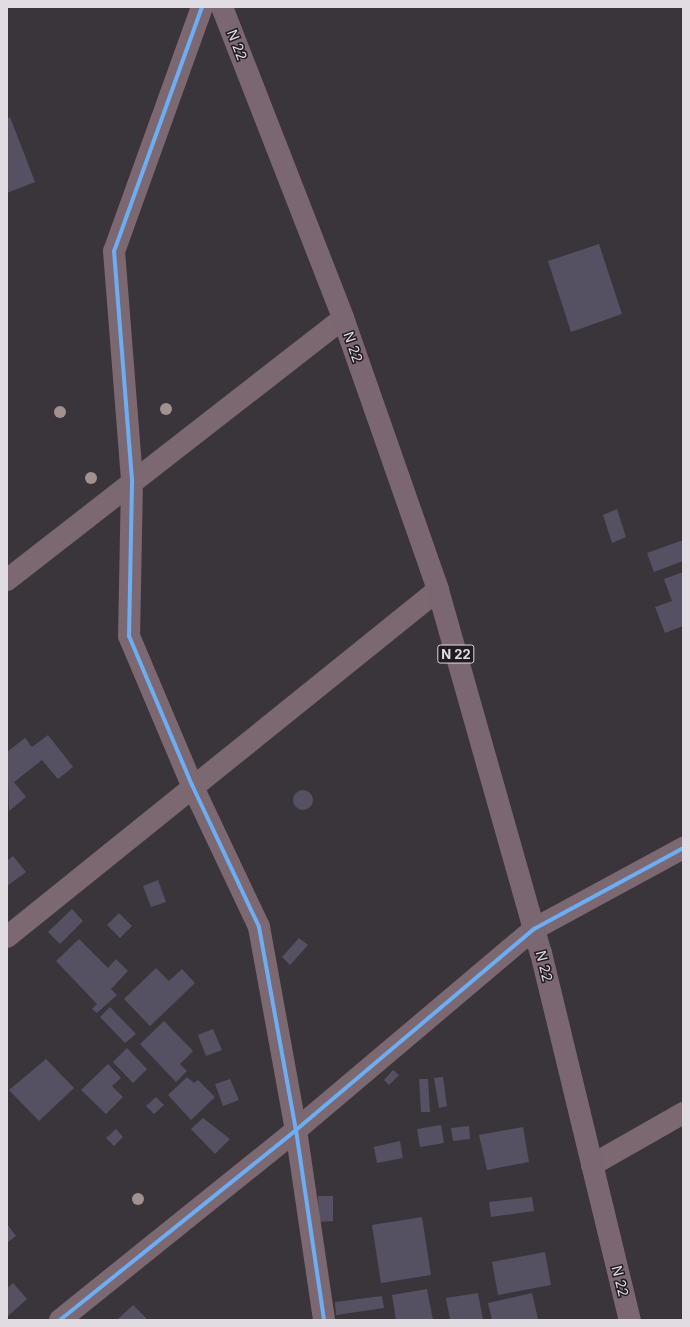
<!DOCTYPE html>
<style>
body{margin:0}
#map{position:relative;width:690px;height:1327px;overflow:hidden;background:#3a353b;font-family:Inter,sans-serif}
div>[style]{position:absolute}
.building>*{inset:0;background:#565063}
.round{border-radius:50%}
.minor>*{height:22px;margin:-11px;padding:0 11px;transform-origin:11px;border-radius:11px;background:#7b6871}
.primary>*{height:22px;margin:-11px;padding:0 11px;transform-origin:11px;border-radius:11px;background:#7b6771}
.cycleway>*{height:4px;margin:-2px;padding:0 2px;transform-origin:2px;border-radius:2px;background:#6dadf4}
.trees>*{width:12px;height:12px;margin:-6px;border-radius:50%;background:#a29191}
span{translate:-50% -50%;white-space:nowrap;text-align:center;line-height:1.15;-webkit-text-stroke:3px #201c21;paint-order:stroke}
.shield-label span{padding:1px 3px;background:#201c21;border:1px solid;border-radius:3px;-webkit-text-stroke-width:0}
.shield-label{font-size:13px;color:#e1dbe2;font-weight:700}
.street-label{font-size:14px;color:#e1dbe2}
.frame{position:absolute;inset:0;border:8px solid #e1dbe2;pointer-events:none}
</style>
<div id="map">
<div class="building">
<i style="clip-path:polygon(10px 117px,35px 182px,7px 193px,7px 119px)"></i>
<i style="clip-path:polygon(599px 244px,622px 314px,571px 332px,548px 261px)"></i>
<i style="clip-path:polygon(617px 509px,626px 537px,612px 543px,603px 515px)"></i>
<i style="clip-path:polygon(683px 540px,683px 561px,654px 572px,647px 553px)"></i>
<i style="clip-path:polygon(683px 572px,683px 626px,665px 633px,655px 607px,672px 601px,664px 579px)"></i>
<i style="clip-path:polygon(48px 735px,73px 767px,58px 779px,42px 760px,14px 782px,26px 797px,9px 811px,7px 752px,25px 738px,32px 747px)"></i>
<i class="round" style="left:293px;top:790px;width:20px;height:20px"></i>
<i style="clip-path:polygon(13px 856px,26px 872px,7px 886px,7px 861px)"></i>
<i style="clip-path:polygon(158px 880px,166px 902px,151px 907px,143px 886px)"></i>
<i style="clip-path:polygon(72px 909px,83px 921px,60px 944px,48px 932px)"></i>
<i style="clip-path:polygon(119px 913px,132px 926px,120px 938px,107px 925px)"></i>
<i style="clip-path:polygon(299px 938px,308px 945px,290px 965px,282px 957px)"></i>
<i style="clip-path:polygon(79px 939px,108px 968px,116px 959px,128px 971px,111px 989px,117px 995px,97px 1013px,92px 1009px,97px 1004px,56px 961px)"></i>
<i style="clip-path:polygon(156px 968px,169px 981px,182px 969px,195px 983px,150px 1026px,124px 999px)"></i>
<i style="clip-path:polygon(110px 1007px,136px 1034px,125px 1043px,100px 1017px)"></i>
<i style="clip-path:polygon(164px 1021px,193px 1051px,180px 1064px,187px 1071px,176px 1082px,140px 1044px)"></i>
<i style="clip-path:polygon(213px 1029px,222px 1050px,206px 1056px,198px 1035px)"></i>
<i style="clip-path:polygon(127px 1048px,147px 1069px,133px 1083px,113px 1062px)"></i>
<i style="clip-path:polygon(46px 1059px,74px 1088px,39px 1121px,9px 1090px)"></i>
<i style="clip-path:polygon(108px 1064px,121px 1078px,112px 1086px,123px 1097px,106px 1114px,81px 1090px)"></i>
<i style="clip-path:polygon(393px 1070px,399px 1075px,389px 1085px,384px 1080px)"></i>
<i style="clip-path:polygon(187px 1077px,194px 1083px,198px 1080px,215px 1097px,191px 1120px,168px 1095px)"></i>
<i style="clip-path:polygon(443px 1077px,447px 1106px,439px 1108px,434px 1078px)"></i>
<i style="clip-path:polygon(230px 1079px,239px 1100px,223px 1106px,215px 1084px)"></i>
<i style="clip-path:polygon(419px 1079px,428px 1079px,430px 1112px,421px 1112px)"></i>
<i style="clip-path:polygon(156px 1097px,164px 1105px,154px 1114px,146px 1106px)"></i>
<i style="clip-path:polygon(203px 1118px,230px 1139px,215px 1154px,191px 1129px)"></i>
<i style="clip-path:polygon(441px 1125px,444px 1143px,420px 1147px,417px 1129px)"></i>
<i style="clip-path:polygon(469px 1126px,470px 1139px,453px 1141px,451px 1128px)"></i>
<i style="clip-path:polygon(523px 1127px,529px 1162px,487px 1170px,479px 1135px)"></i>
<i style="clip-path:polygon(116px 1129px,123px 1137px,114px 1146px,106px 1138px)"></i>
<i style="clip-path:polygon(400px 1141px,403px 1158px,377px 1163px,374px 1147px)"></i>
<i style="clip-path:polygon(318px 1196px,333px 1196px,333px 1221px,319px 1222px)"></i>
<i style="clip-path:polygon(532px 1197px,534px 1211px,491px 1217px,489px 1202px)"></i>
<i style="clip-path:polygon(422px 1217px,431px 1275px,381px 1283px,372px 1225px)"></i>
<i style="clip-path:polygon(7px 1224px,16px 1236px,7px 1243px)"></i>
<i style="clip-path:polygon(545px 1252px,551px 1285px,498px 1295px,492px 1262px)"></i>
<i style="clip-path:polygon(13px 1283px,27px 1299px,7px 1317px,7px 1288px)"></i>
<i style="clip-path:polygon(427px 1289px,433px 1320px,396px 1320px,392px 1295px)"></i>
<i style="clip-path:polygon(478px 1293px,483px 1320px,450px 1320px,446px 1298px)"></i>
<i style="clip-path:polygon(532px 1293px,538px 1319px,492px 1320px,488px 1303px)"></i>
<i style="clip-path:polygon(382px 1296px,384px 1308px,336px 1315px,335px 1302px)"></i>
<i style="clip-path:polygon(133px 1305px,148px 1320px,117px 1320px)"></i>
</div>
<div class="minor">
<i style="left:202px;top:7px;width:259px;rotate:109.8deg"></i>
<i style="left:114px;top:251px;width:232px;rotate:85.5deg"></i>
<i style="left:132px;top:482px;width:154px;rotate:91.1deg"></i>
<i style="left:129px;top:636px;width:162px;rotate:67.1deg"></i>
<i style="left:192px;top:785px;width:157px;rotate:64.7deg"></i>
<i style="left:259px;top:927px;width:206px;rotate:79.7deg"></i>
<i style="left:296px;top:1130px;width:192px;rotate:81.6deg"></i>
<i style="left:7px;top:580px;width:426px;rotate:-37.9deg"></i>
<i style="left:7px;top:937px;width:553px;rotate:-38.84deg"></i>
<i style="left:592px;top:1165px;width:105px;rotate:-29.7deg"></i>
<i style="left:60px;top:1320px;width:303px;rotate:-38.8deg"></i>
<i style="left:296px;top:1130px;width:312px;rotate:-40.2deg"></i>
<i style="left:534px;top:929px;width:170px;rotate:-28.5deg"></i>
</div>
<div class="primary">
<i style="left:222px;top:7px;width:334px;rotate:68.7deg"></i>
<i style="left:343px;top:318px;width:288px;rotate:70.7deg"></i>
<i style="left:438px;top:590px;width:377px;rotate:74.2deg"></i>
<i style="left:541px;top:953px;width:378px;rotate:76.4deg"></i>
</div>
<div class="cycleway">
<i style="left:202px;top:7px;width:259px;rotate:109.8deg"></i>
<i style="left:114px;top:251px;width:232px;rotate:85.5deg"></i>
<i style="left:132px;top:482px;width:154px;rotate:91.1deg"></i>
<i style="left:129px;top:636px;width:162px;rotate:67.1deg"></i>
<i style="left:192px;top:785px;width:157px;rotate:64.7deg"></i>
<i style="left:259px;top:927px;width:206px;rotate:79.7deg"></i>
<i style="left:296px;top:1130px;width:192px;rotate:81.6deg"></i>
<i style="left:60px;top:1320px;width:303px;rotate:-38.8deg"></i>
<i style="left:296px;top:1130px;width:312px;rotate:-40.2deg"></i>
<i style="left:534px;top:929px;width:170px;rotate:-28.5deg"></i>
</div>
<div class="trees">
<i style="left:166px;top:409px"></i>
<i style="left:60px;top:412px"></i>
<i style="left:91px;top:478px"></i>
<i style="left:138px;top:1199px"></i>
</div>
<div class="shield-label">
<span style="left:456px;top:654px">N 22</span>
</div>
<div class="street-label">
<span style="left:237px;top:45px;rotate:69deg">N 22</span>
<span style="left:353px;top:347px;rotate:71deg">N 22</span>
<span style="left:544px;top:966px;rotate:76deg">N 22</span>
<span style="left:620px;top:1281px;rotate:76deg">N 22</span>
</div>
<div class="frame"></div>
</div>
